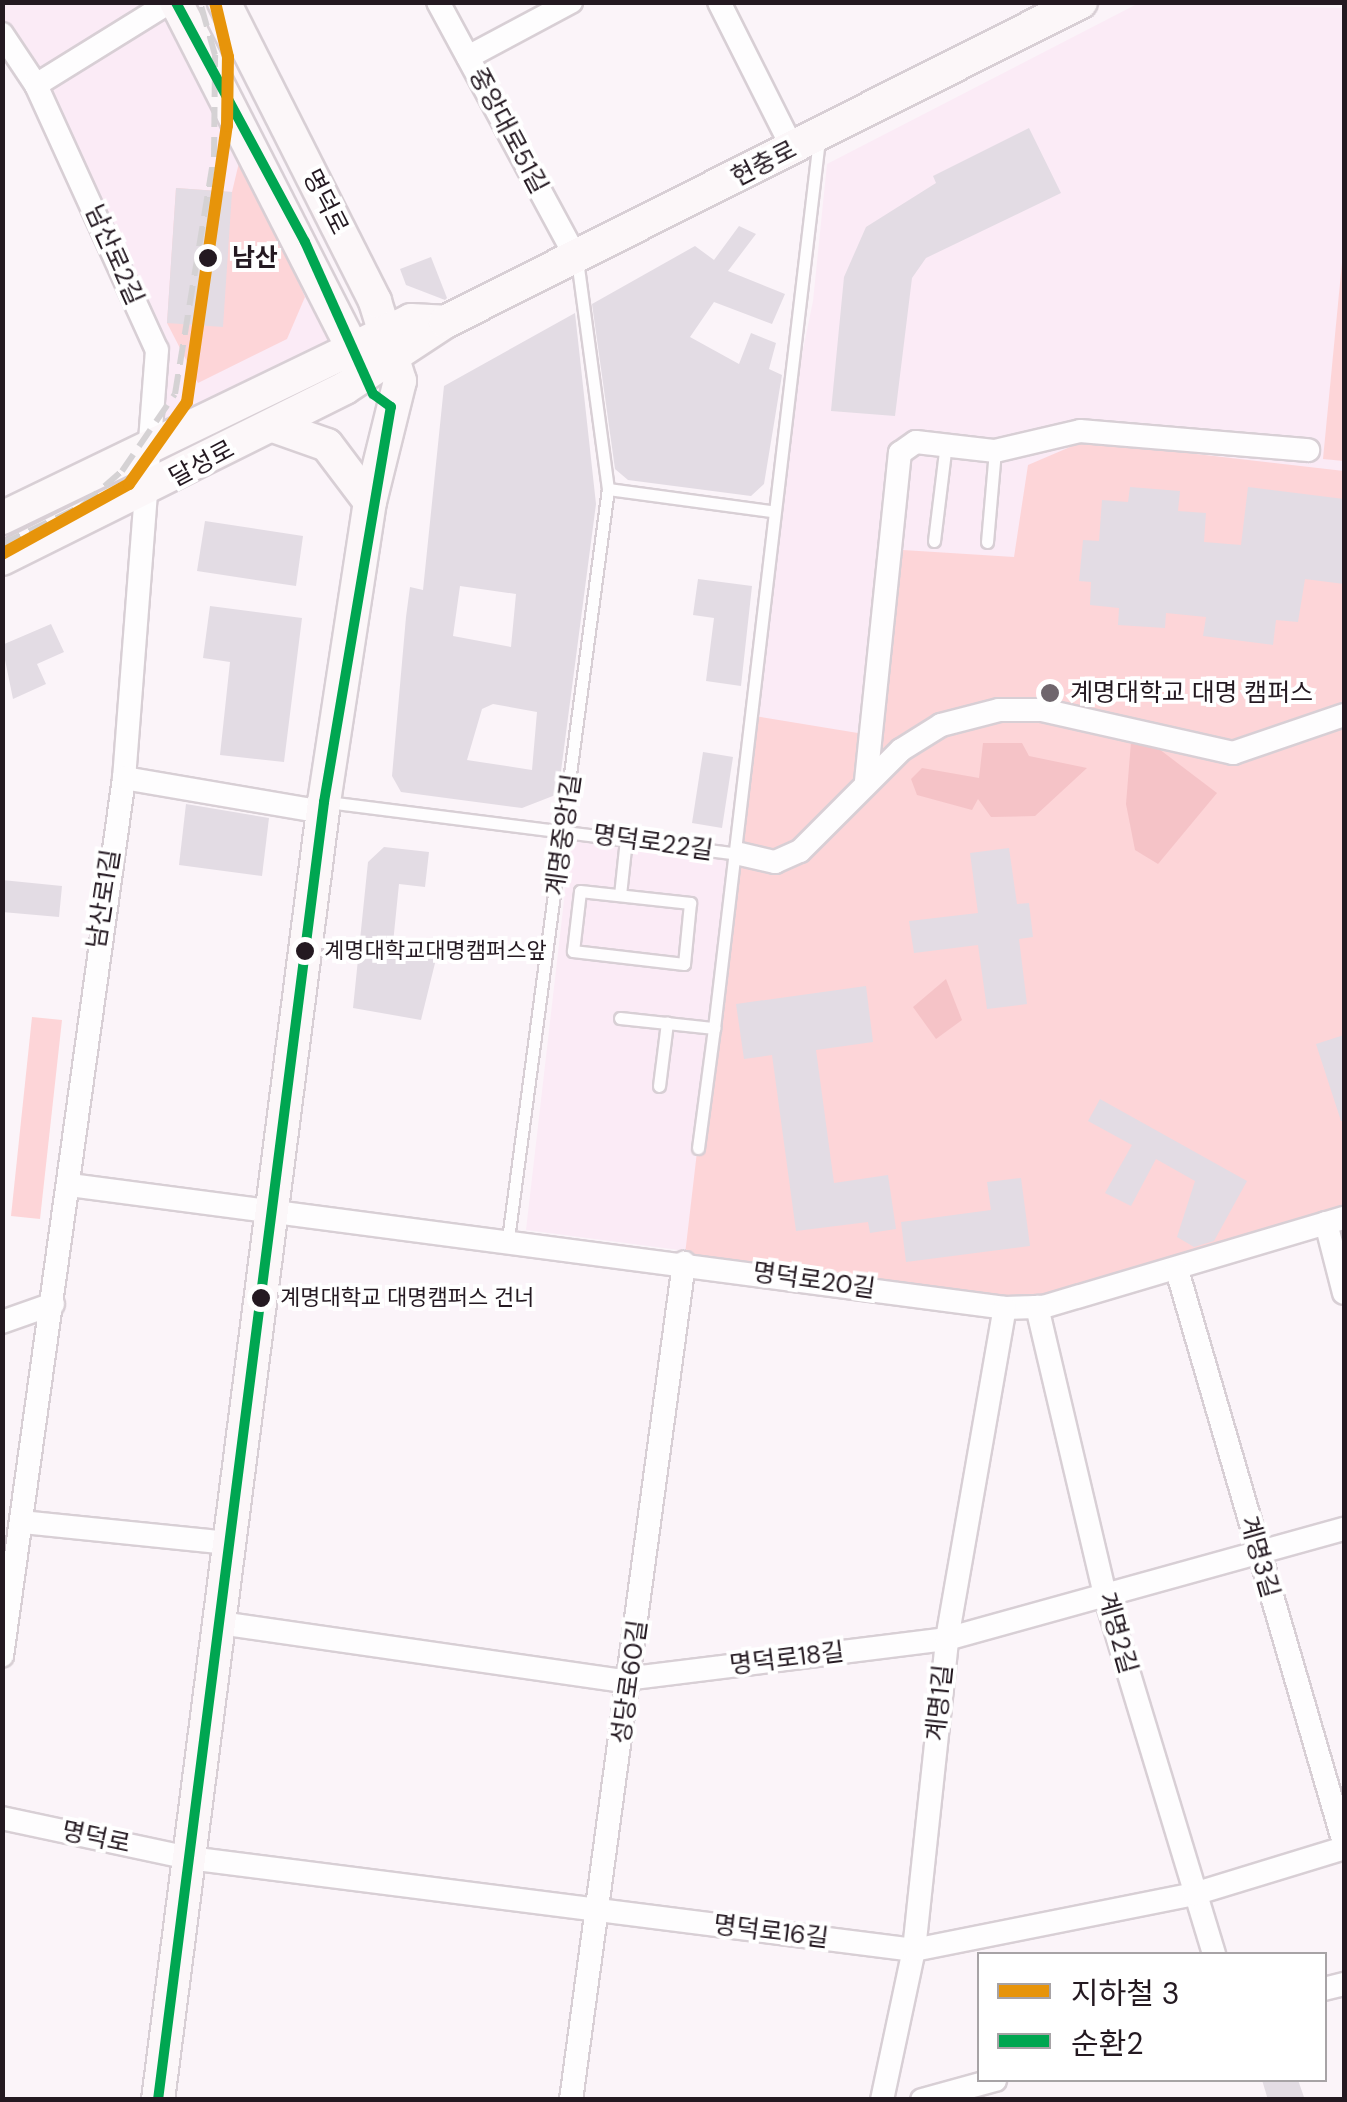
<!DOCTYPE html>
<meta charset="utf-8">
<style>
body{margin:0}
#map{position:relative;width:1347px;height:2102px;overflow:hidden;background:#fbf4f9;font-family:"DM Sans","Noto Sans KR",sans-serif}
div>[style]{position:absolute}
.built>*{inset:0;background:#fbebf6}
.green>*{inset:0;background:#fdd5d8}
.forest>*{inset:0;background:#f5c3c7}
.building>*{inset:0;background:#e3dce4}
.roads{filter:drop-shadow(2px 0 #d8cfd5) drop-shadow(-2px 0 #d8cfd5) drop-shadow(0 2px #d8cfd5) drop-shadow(0 -2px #d8cfd5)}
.service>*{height:11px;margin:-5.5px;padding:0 5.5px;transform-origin:5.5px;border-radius:5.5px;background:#fefdfe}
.minor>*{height:22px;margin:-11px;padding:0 11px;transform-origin:11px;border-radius:11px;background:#fefdfe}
.secondary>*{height:32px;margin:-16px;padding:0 16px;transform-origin:16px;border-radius:16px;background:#fcf7f9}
.rail>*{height:6px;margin-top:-3px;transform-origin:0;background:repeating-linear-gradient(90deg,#d5d2d4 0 20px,transparent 0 30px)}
.bus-1>*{height:10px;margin:-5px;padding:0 5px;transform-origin:5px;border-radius:5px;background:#00a651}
.metro-1>*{height:12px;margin:-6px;padding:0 6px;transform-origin:6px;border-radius:6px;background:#e7940a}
.dots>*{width:28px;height:28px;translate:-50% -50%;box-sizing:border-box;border:5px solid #fff;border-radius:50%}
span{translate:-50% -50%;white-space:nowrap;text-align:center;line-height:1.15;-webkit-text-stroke:8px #fff;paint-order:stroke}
.bus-label{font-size:22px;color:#241921}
.left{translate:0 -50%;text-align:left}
.street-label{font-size:25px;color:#241921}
.stop-label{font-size:25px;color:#241921;font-weight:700}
.poi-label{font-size:25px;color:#241921}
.frame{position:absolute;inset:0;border:5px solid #241921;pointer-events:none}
.legend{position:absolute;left:977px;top:1952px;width:350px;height:130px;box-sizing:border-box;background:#fff;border:2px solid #a7a3a6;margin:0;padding:12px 18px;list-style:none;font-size:30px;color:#241921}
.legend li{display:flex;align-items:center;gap:20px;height:50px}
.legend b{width:50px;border:2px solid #a7a3a6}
</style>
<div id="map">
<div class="built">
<i style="clip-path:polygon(2px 3px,179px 3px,355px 349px,145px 461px,157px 349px,3px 34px)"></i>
<i style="clip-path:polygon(1139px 3px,1344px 8px,1344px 1208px,702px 1253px,526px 1230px,571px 840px,735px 860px,771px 505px,813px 301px,827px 164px)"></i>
</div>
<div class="green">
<i style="clip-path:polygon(241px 154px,305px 297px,287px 339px,198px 383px,167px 323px,176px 188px,232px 192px)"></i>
<i style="clip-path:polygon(1344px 242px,1344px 461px,1323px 459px)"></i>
<i style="clip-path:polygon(1084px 441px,1344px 471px,1344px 1218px,1037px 1307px,684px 1263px,748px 715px,870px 735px,887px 549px,1014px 557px,1028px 465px)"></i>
<i style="clip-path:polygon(32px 1017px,62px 1020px,40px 1219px,11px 1216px)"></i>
</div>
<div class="forest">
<i style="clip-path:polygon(1131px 742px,1159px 749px,1217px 793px,1158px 864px,1135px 850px,1126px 804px)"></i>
<i style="clip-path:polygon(983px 743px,1022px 743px,1029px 756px,1087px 768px,1035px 816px,991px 817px,978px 799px,972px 810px,917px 795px,911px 779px,922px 768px,979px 778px)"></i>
<i style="clip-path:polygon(946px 979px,962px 1020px,936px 1039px,913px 1007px)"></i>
</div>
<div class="building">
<i style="clip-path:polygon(1029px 128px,1061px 193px,926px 258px,912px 278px,895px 416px,831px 411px,844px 277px,866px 227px,936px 183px,933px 176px)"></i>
<i style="clip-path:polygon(176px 188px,232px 192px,223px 327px,167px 323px)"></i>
<i style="clip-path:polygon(739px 226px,756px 234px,728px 271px,785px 294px,772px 324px,714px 302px,690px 337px,739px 364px,751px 333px,776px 343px,769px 369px,782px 375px,764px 484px,751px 496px,628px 480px,615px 469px,592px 304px,695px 246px,714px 260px)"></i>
<i style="clip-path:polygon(431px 257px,447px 298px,445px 300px,406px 285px,400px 269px)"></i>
<i style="clip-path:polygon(evenodd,575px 313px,596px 504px,558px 794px,522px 808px,401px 792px,392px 776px,406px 617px,410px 587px,423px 590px,444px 386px,575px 313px,460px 586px,516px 594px,511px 647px,453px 636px,460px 586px,575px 313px,493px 704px,537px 712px,532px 770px,467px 760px,482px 709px,493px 704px)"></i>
<i style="clip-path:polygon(1130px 487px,1180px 491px,1178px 511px,1206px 513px,1204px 542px,1241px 545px,1248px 487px,1344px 499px,1344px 584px,1305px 579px,1298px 622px,1276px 620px,1273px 645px,1203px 636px,1206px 617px,1166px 613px,1165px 628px,1118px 625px,1119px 608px,1090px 605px,1091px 582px,1079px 581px,1083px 540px,1099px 541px,1102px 500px,1128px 502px)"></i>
<i style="clip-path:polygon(205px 521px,303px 536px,296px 586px,197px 571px)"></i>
<i style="clip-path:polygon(698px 579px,752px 586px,741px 686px,706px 681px,714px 618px,693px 615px)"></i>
<i style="clip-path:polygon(210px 606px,302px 618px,284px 762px,220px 755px,230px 662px,203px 658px)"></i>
<i style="clip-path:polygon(51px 624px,64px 652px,37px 664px,46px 684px,13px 699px,2px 645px)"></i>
<i style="clip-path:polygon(703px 752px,733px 757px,722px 828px,692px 823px)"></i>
<i style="clip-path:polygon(186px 804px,269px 818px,262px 876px,179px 865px)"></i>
<i style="clip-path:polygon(384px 847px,429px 852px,425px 887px,399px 884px,393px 943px,438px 951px,421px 1020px,353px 1008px,368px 862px)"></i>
<i style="clip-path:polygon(1009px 848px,1017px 904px,1029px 903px,1033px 937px,1019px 939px,1027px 1004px,987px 1009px,978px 945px,914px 953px,909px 921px,978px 913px,970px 853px)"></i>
<i style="clip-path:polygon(2px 880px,62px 886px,59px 917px,2px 912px)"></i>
<i style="clip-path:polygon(866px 986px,873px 1042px,816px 1050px,834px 1183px,888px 1175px,896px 1229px,870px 1233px,868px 1222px,796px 1231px,772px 1055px,744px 1059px,736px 1004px)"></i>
<i style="clip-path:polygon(1344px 1035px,1344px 1121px,1341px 1121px,1316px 1044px)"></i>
<i style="clip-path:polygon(1100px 1099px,1247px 1181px,1214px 1241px,1194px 1247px,1177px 1237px,1195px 1181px,1156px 1159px,1131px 1206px,1105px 1193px,1132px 1145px,1088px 1121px)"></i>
<i style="clip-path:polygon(1021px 1178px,1030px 1246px,906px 1262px,901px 1222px,991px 1210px,987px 1182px)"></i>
<i style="clip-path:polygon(1262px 2080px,1298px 2080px,1305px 2100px,1268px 2100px)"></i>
</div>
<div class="roads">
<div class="service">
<i style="left:608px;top:489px;width:163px;rotate:7.7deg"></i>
<i style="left:934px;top:541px;width:99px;rotate:-83deg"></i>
<i style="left:987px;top:542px;width:91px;rotate:-85deg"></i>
<i style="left:327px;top:802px;width:416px;rotate:7.2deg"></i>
<i style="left:580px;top:891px;width:111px;rotate:6.2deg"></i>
<i style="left:690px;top:903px;width:61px;rotate:95.6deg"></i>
<i style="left:684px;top:964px;width:112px;rotate:-173.3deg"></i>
<i style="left:573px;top:951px;width:60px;rotate:-83.3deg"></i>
<i style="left:620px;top:895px;width:56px;rotate:-83.9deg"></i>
<i style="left:620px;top:1018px;width:95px;rotate:6.1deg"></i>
<i style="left:714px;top:1028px;width:895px;rotate:-83.26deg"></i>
<i style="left:659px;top:1086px;width:64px;rotate:-82.8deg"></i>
<i style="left:698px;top:1148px;width:121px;rotate:-82.4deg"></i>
<i style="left:508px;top:1239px;width:757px;rotate:-82.41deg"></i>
<i style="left:608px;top:489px;width:232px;rotate:-97.7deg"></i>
</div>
<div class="minor">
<i style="left:438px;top:2px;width:292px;rotate:61.6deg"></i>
<i style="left:719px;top:2px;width:165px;rotate:63.3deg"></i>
<i style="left:2px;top:34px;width:61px;rotate:56.3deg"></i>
<i style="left:36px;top:85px;width:291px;rotate:65.5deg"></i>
<i style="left:157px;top:350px;width:429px;rotate:94.4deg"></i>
<i style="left:124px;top:778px;width:886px;rotate:97.91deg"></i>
<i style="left:468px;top:57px;width:117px;rotate:-28.1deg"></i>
<i style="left:36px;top:85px;width:158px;rotate:-31.8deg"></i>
<i style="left:124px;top:778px;width:202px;rotate:9.7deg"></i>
<i style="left:866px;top:781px;width:330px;rotate:-84.1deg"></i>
<i style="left:900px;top:453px;width:19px;rotate:-35deg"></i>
<i style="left:916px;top:442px;width:80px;rotate:6.5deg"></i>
<i style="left:995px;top:451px;width:87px;rotate:-13.2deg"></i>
<i style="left:1080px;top:431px;width:229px;rotate:4.8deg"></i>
<i style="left:740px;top:854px;width:36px;rotate:13deg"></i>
<i style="left:775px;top:862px;width:27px;rotate:-24deg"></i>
<i style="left:800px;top:851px;width:143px;rotate:-45deg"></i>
<i style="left:901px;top:750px;width:47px;rotate:-32deg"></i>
<i style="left:941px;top:725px;width:60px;rotate:-14.5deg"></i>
<i style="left:999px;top:710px;width:43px"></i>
<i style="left:1042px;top:710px;width:196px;rotate:12.7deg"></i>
<i style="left:1233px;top:753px;width:117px;rotate:-18.9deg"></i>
<i style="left:70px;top:1185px;width:943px;rotate:7.49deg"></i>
<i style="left:1005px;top:1308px;width:38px;rotate:-2deg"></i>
<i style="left:1043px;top:1307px;width:314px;rotate:-16.5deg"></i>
<i style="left:1326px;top:1223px;width:72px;rotate:75.6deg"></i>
<i style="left:1177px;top:1270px;width:597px;rotate:73.75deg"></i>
<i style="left:1037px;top:1307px;width:296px;rotate:76.7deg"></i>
<i style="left:1105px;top:1595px;width:375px;rotate:73.1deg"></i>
<i style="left:2px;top:1322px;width:54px;rotate:-19.4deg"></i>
<i style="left:22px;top:1522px;width:209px;rotate:5.8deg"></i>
<i style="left:220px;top:1623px;width:401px;rotate:8.2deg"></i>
<i style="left:617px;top:1680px;width:333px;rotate:-7.1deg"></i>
<i style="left:947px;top:1639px;width:412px;rotate:-15.5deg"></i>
<i style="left:2px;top:1818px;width:191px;rotate:12.1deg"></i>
<i style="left:189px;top:1858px;width:731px;rotate:7.23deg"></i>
<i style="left:914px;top:1950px;width:286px;rotate:-11.3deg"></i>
<i style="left:1194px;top:1894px;width:157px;rotate:-17deg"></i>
<i style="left:1324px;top:1989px;width:21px;rotate:-14deg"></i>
<i style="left:571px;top:2100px;width:845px;rotate:-82.31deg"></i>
<i style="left:882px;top:2100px;width:153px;rotate:-78deg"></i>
<i style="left:914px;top:1950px;width:313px;rotate:-83.9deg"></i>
<i style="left:947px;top:1639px;width:336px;rotate:-80.1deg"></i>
<i style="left:922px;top:2100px;width:76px;rotate:-15.3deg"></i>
</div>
<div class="secondary">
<i style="left:176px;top:2px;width:412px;rotate:63deg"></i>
<i style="left:273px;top:426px;width:57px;rotate:19.4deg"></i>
<i style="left:327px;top:445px;width:71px;rotate:53deg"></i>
<i style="left:2px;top:518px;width:454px;rotate:-25.8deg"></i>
<i style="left:411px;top:320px;width:34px;rotate:3deg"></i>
<i style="left:2px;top:559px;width:383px;rotate:-26.5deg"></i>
<i style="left:345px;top:388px;width:120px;rotate:-33.4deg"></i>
<i style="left:445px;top:322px;width:712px;rotate:-26.71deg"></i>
<i style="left:158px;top:2100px;width:1309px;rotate:-82.71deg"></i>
<i style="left:324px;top:802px;width:304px;rotate:-81.3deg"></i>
<i style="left:370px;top:502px;width:125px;rotate:-76.1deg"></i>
<i style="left:400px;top:381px;width:84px;rotate:-107.4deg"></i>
<i style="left:375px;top:301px;width:335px;rotate:-116.8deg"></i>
</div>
</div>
<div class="rail">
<i style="left:2px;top:544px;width:89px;rotate:-25.4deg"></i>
<i style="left:82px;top:506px;width:53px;rotate:-41.2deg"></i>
<i style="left:122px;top:471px;width:93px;rotate:-55.5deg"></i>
<i style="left:175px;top:394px;width:240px;rotate:-80.7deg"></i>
<i style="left:214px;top:157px;width:102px;rotate:-89.4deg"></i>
<i style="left:215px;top:55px;width:55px;rotate:-105.8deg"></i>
</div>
<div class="bus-1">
<i style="left:158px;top:2100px;width:1309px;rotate:-82.71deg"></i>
<i style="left:324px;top:802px;width:401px;rotate:-80.4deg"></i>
<i style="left:391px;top:407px;width:22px;rotate:-144deg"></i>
<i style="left:373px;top:394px;width:167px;rotate:-114.1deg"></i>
<i style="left:305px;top:242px;width:272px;rotate:-118.3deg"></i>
</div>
<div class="metro-1">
<i style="left:2px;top:554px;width:145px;rotate:-28.9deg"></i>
<i style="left:129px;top:484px;width:100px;rotate:-54.7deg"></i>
<i style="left:187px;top:402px;width:279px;rotate:-81.8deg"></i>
<i style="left:227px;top:126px;width:69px;rotate:-89.2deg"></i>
<i style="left:228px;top:57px;width:57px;rotate:-103.3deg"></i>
</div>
<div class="dots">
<i style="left:208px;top:258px;background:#241921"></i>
<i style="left:1050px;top:693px;background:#6f666d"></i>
<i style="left:305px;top:951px;background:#241921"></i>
<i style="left:261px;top:1298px;background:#241921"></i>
</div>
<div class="bus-label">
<span class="left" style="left:324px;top:951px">계명대학교대명캠퍼스앞</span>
<span class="left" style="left:280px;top:1298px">계명대학교 대명캠퍼스 건너</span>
</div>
<div class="street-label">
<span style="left:508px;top:131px;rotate:62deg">중앙대로51길</span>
<span style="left:764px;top:164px;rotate:-27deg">현충로</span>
<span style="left:325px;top:202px;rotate:63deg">명덕로</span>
<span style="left:114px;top:255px;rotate:66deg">남산로2길</span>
<span style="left:202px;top:464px;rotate:-28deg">달성로</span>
<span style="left:564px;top:835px;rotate:-82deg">계명중앙1길</span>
<span style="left:653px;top:843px;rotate:8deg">명덕로22길</span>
<span style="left:104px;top:899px;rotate:-81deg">남산로1길</span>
<span style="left:814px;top:1281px;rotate:8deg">명덕로20길</span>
<span style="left:1259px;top:1557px;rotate:74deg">계명3길</span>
<span style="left:1117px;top:1633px;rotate:74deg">계명2길</span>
<span style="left:787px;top:1659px;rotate:-7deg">명덕로18길</span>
<span style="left:630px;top:1682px;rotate:-82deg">성당로60길</span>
<span style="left:940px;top:1703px;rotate:-84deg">계명1길</span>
<span style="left:96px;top:1838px;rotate:12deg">명덕로</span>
<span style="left:771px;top:1932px;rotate:7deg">명덕로16길</span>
</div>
<div class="stop-label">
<span class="left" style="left:232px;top:258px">남산</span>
</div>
<div class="poi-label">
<span class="left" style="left:1070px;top:693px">계명대학교 대명 캠퍼스</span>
</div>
<div class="frame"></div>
<ul class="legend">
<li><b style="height:12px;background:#e7940a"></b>지하철 3</li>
<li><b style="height:12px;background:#00a651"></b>순환2</li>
</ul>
</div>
